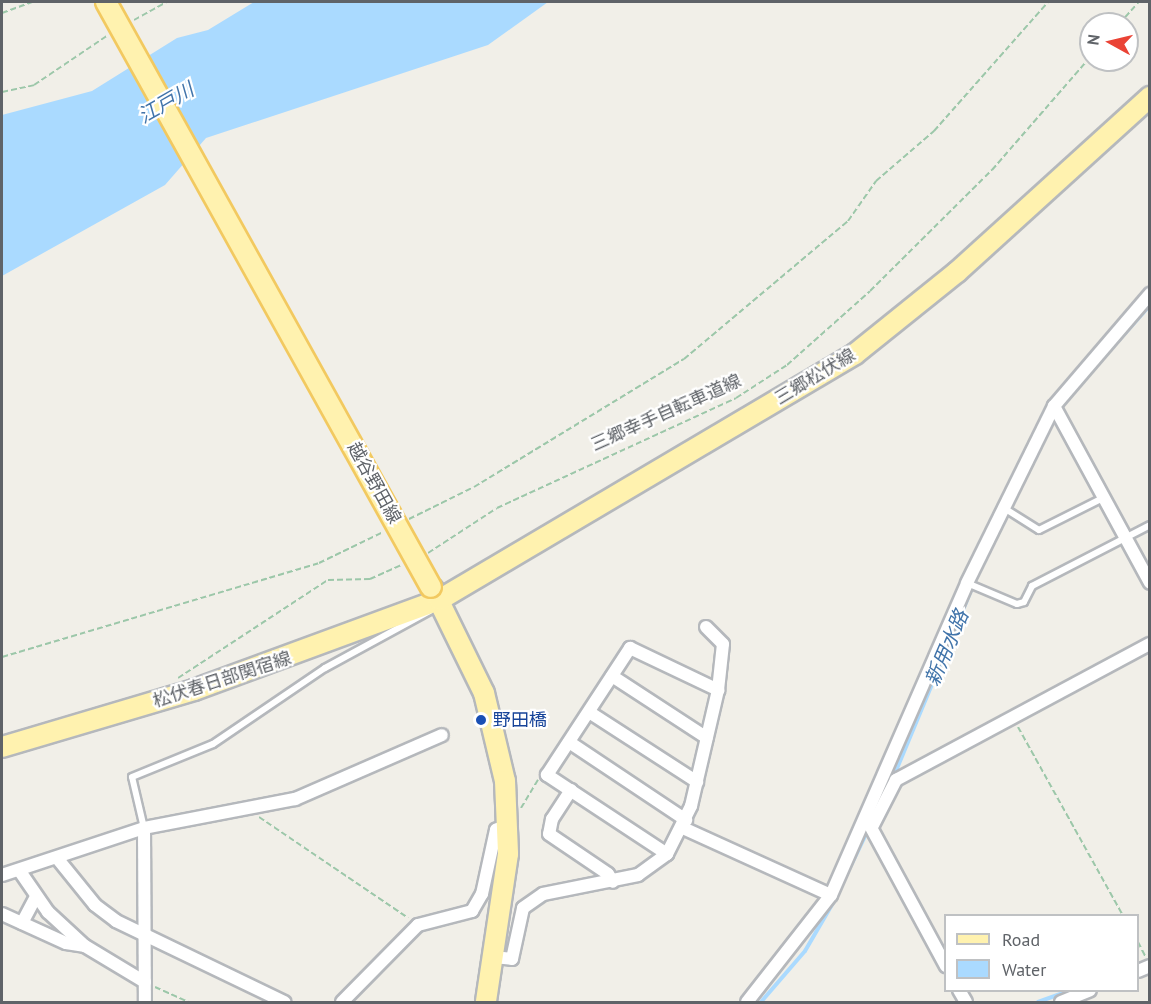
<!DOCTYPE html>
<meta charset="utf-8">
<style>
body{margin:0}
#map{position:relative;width:1151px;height:1004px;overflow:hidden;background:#f1efe8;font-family:"PT Sans","Noto Sans JP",sans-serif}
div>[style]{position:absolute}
.water>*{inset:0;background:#aadaff}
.stream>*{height:4px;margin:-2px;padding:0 2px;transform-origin:2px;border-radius:2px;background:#aadaff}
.path>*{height:2px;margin-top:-1px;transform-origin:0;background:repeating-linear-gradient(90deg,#9cc7a9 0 6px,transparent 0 9px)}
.roads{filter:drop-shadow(2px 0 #b5b8bc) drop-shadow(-2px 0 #b5b8bc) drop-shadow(0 2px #b5b8bc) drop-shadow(0 -2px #b5b8bc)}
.service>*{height:6px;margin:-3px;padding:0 3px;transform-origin:3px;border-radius:3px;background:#fff}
.minor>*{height:12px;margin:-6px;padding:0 6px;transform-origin:6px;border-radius:6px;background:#fff}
.primary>*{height:20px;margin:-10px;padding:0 10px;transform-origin:10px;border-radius:10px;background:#fff2af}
.bridges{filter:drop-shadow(2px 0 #f2c960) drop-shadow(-2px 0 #f2c960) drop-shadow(0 2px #f2c960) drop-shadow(0 -2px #f2c960)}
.primary-bridge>*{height:20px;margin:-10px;padding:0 10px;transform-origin:10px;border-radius:10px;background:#fff2af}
.dots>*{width:16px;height:16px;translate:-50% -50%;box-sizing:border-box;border:3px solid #fff;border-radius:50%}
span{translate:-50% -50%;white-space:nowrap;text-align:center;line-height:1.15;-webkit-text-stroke:4.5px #fff;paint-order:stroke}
.street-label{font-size:18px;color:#5f6368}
.transit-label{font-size:18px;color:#164399}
.left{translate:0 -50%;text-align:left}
.water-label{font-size:20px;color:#4174aa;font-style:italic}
.frame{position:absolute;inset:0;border:3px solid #5f6368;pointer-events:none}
.legend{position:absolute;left:944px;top:914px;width:195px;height:78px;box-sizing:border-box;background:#fff;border:2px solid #bfc1c3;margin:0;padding:8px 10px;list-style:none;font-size:18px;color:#5f6368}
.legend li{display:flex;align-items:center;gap:12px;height:30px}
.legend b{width:30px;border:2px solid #bfc1c3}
.north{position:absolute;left:1079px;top:12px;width:60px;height:60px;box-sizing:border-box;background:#fff;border:2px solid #bfc1c3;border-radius:50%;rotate:278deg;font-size:16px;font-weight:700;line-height:24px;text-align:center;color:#5f6368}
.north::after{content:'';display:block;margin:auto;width:21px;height:27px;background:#ea4335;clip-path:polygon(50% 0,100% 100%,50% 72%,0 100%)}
</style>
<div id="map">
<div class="water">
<i style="clip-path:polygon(254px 2px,548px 2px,488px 45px,206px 138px,165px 185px,2px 276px,2px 115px,92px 91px,177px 38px,208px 30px)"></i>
</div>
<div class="stream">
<i style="left:1104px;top:357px;width:69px;rotate:-48.5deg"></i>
<i style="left:893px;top:778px;width:226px;rotate:-67.4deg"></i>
<i style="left:842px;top:884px;width:62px;rotate:-64.3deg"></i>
<i style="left:761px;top:1002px;width:67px;rotate:-49.2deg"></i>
<i style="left:805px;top:951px;width:64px;rotate:-59.8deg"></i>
<i style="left:1038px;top:1002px;width:35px;rotate:-20deg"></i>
</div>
<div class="path">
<i style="left:2px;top:13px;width:32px;rotate:-20deg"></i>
<i style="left:134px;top:20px;width:38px;rotate:-29deg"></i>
<i style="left:1119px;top:24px;width:30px;rotate:-48deg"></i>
<i style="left:2px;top:92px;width:33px;rotate:-12deg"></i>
<i style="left:34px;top:85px;width:89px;rotate:-34deg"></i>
<i style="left:409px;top:519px;width:72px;rotate:-26.2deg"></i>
<i style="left:474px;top:487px;width:246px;rotate:-31.4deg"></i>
<i style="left:684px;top:359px;width:214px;rotate:-40.1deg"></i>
<i style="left:848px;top:221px;width:49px;rotate:-55deg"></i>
<i style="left:876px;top:181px;width:77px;rotate:-40.8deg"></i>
<i style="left:934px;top:131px;width:172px;rotate:-48.5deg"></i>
<i style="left:428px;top:553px;width:82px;rotate:-33.1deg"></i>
<i style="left:497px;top:508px;width:263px;rotate:-24.7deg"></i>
<i style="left:736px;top:398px;width:61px;rotate:-32.9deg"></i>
<i style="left:787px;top:365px;width:111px;rotate:-41.7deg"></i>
<i style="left:870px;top:291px;width:172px;rotate:-44.8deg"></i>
<i style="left:992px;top:170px;width:151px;rotate:-49deg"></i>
<i style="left:2px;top:657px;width:331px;rotate:-16.5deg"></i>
<i style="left:319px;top:563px;width:71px;rotate:-25.8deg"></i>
<i style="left:178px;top:678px;width:179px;rotate:-33.2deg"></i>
<i style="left:328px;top:580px;width:42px;rotate:-1.4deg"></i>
<i style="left:370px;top:579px;width:34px;rotate:-24deg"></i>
<i style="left:1018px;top:727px;width:216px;rotate:60.9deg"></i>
<i style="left:521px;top:808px;width:33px;rotate:-59deg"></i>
<i style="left:259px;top:817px;width:180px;rotate:34.1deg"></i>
<i style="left:1138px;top:942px;width:16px;rotate:63deg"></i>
<i style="left:155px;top:987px;width:37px;rotate:24deg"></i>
</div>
<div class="roads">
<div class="service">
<i style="left:1004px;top:508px;width:41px;rotate:32.2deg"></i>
<i style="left:1039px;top:530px;width:72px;rotate:-26.6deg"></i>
<i style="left:967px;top:583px;width:54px;rotate:22.8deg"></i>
<i style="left:1017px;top:604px;width:7px;rotate:-16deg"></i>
<i style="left:1024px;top:602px;width:18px;rotate:-63deg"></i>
<i style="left:1032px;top:586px;width:133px;rotate:-27.3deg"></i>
<i style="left:144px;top:828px;width:52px;rotate:-103.2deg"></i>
<i style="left:132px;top:777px;width:87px;rotate:-22.2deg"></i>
<i style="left:213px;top:744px;width:135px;rotate:-34.2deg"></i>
<i style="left:325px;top:668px;width:119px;rotate:-28.5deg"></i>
</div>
<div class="minor">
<i style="left:1054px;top:406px;width:201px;rotate:61.5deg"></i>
<i style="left:612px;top:676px;width:113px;rotate:33.1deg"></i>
<i style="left:589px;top:712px;width:129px;rotate:32.9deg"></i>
<i style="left:569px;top:742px;width:141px;rotate:33.7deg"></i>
<i style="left:571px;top:790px;width:35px;rotate:123deg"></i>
<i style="left:552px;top:819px;width:15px;rotate:101deg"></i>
<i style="left:549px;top:834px;width:71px;rotate:34.1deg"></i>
<i style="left:608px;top:874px;width:9px;rotate:58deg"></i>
<i style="left:868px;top:822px;width:164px;rotate:61.6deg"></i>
<i style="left:873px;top:825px;width:51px;rotate:-62.9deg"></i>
<i style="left:896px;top:780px;width:288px;rotate:-28.2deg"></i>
<i style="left:144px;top:828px;width:174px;rotate:89.7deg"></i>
<i style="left:683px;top:828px;width:162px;rotate:24.4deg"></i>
<i style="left:667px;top:854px;width:144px;rotate:-146.6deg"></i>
<i style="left:547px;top:775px;width:152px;rotate:-56.8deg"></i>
<i style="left:630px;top:648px;width:98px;rotate:25.5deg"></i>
<i style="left:57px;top:858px;width:60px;rotate:51deg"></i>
<i style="left:95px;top:905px;width:26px;rotate:37deg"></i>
<i style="left:116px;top:921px;width:187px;rotate:25.7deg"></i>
<i style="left:19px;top:870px;width:51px;rotate:55.4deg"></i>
<i style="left:48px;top:912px;width:50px;rotate:42.6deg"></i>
<i style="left:85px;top:946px;width:70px;rotate:31deg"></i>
<i style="left:2px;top:875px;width:150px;rotate:-18.3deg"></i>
<i style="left:144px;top:828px;width:154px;rotate:-10.9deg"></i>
<i style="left:295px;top:799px;width:160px;rotate:-23.5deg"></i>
<i style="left:2px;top:914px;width:70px;rotate:24.4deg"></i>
<i style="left:66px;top:943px;width:18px;rotate:9deg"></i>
<i style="left:22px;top:923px;width:30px;rotate:-62deg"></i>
<i style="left:494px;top:957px;width:18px;rotate:6deg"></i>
<i style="left:512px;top:959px;width:52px;rotate:-77.8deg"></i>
<i style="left:523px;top:908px;width:24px;rotate:-35deg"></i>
<i style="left:543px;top:894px;width:97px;rotate:-11.3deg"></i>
<i style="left:638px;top:875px;width:36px;rotate:-36deg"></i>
<i style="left:667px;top:854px;width:54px;rotate:-63.4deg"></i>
<i style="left:691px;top:806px;width:119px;rotate:-76.9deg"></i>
<i style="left:718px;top:690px;width:46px;rotate:-83.8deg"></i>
<i style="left:723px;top:644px;width:24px;rotate:-135deg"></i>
<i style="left:1138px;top:971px;width:13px;rotate:-23deg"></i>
<i style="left:959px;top:990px;width:14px;rotate:60deg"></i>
<i style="left:342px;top:1002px;width:108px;rotate:-45.4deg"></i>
<i style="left:418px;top:925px;width:56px;rotate:-14.5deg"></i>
<i style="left:472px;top:911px;width:20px;rotate:-60deg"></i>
<i style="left:482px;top:894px;width:66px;rotate:-77.7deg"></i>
<i style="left:496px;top:830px;width:15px;rotate:-28deg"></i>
<i style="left:747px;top:1002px;width:136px;rotate:-51.9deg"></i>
<i style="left:831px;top:895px;width:340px;rotate:-66.4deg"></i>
<i style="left:967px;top:583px;width:197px;rotate:-63.8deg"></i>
<i style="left:1054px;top:406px;width:148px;rotate:-49.4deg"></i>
<i style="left:1061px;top:1002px;width:31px;rotate:-22deg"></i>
</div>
<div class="primary">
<i style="left:433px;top:589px;width:116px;rotate:63.9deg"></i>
<i style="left:484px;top:693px;width:90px;rotate:76.6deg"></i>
<i style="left:505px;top:781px;width:73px;rotate:87.6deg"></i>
<i style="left:508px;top:854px;width:150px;rotate:98.5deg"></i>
<i style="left:2px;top:747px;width:200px;rotate:-16.5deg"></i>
<i style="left:194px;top:690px;width:261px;rotate:-20.2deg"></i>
<i style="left:439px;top:600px;width:483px;rotate:-30.6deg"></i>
<i style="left:855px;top:354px;width:131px;rotate:-38.8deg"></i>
<i style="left:957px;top:272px;width:261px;rotate:-42.2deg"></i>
</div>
</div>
<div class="bridges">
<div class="primary-bridge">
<i style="left:106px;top:2px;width:669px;rotate:60.95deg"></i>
</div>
</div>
<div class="dots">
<i style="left:481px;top:720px;background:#1a4fb4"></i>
</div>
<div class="street-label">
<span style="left:815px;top:377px;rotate:-31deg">三郷松伏線</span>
<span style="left:666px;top:413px;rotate:-24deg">三郷幸手自転車道線</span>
<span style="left:374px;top:483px;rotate:61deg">越谷野田線</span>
<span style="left:222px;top:680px;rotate:-18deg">松伏春日部関宿線</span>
</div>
<div class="transit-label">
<span class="left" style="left:493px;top:720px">野田橋</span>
</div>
<div class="water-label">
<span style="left:166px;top:103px;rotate:-30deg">江戸川</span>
<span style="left:947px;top:648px;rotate:-67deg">新用水路</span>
</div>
<div class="frame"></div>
<ul class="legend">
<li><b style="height:8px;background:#fff2af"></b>Road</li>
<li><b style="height:16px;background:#aadaff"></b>Water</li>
</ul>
<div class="north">N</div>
</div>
